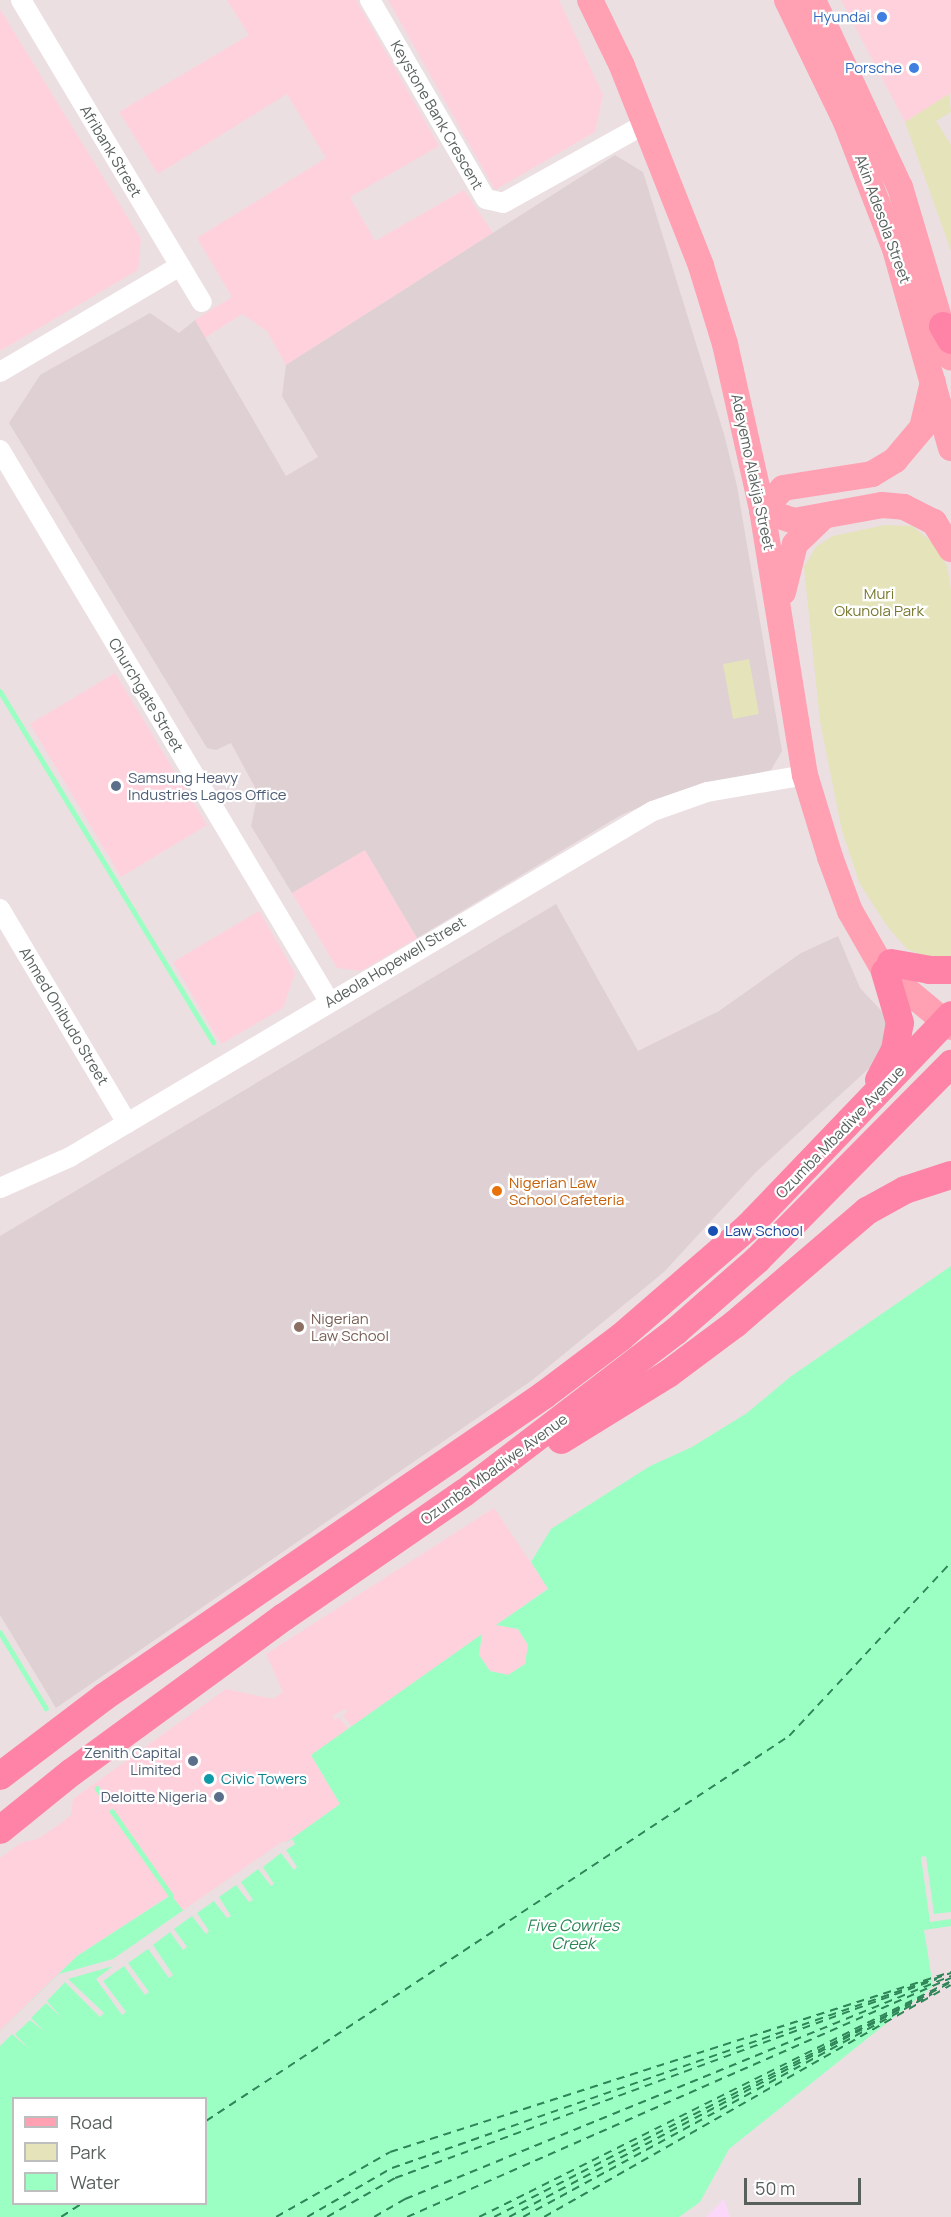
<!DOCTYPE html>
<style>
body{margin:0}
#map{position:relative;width:951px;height:2217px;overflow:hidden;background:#ecdfe2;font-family:Manrope,sans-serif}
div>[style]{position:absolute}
.commercial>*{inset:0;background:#fed1dd}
.education>*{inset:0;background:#ded0d3}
.medical>*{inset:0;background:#fbd8f9}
.green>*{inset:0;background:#e4e3ba}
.water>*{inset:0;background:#9bffc3}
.pier>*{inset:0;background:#ecdfe2}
.stream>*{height:4.5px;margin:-2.25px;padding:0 2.25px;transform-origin:2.25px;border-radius:2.25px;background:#9bffc3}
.ferry>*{height:1.5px;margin-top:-0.75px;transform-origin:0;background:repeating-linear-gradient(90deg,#2e8557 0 8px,transparent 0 14px)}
.minor>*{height:20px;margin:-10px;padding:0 10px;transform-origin:10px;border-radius:10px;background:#fff}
.major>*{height:26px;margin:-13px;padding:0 13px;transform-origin:13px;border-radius:13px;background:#ffa0b3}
.highway>*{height:28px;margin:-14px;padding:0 14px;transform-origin:14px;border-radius:14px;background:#fe83a7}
.dots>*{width:16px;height:16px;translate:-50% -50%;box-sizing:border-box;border:3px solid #fff;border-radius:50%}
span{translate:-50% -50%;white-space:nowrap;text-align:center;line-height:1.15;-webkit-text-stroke:4.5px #fff;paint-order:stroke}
.shop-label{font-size:15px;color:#366cbe}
.right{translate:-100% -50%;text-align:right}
.street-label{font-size:15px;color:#58605c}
.park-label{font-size:15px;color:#787830}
.service-label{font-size:15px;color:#4e5e75}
.left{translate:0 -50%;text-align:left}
.food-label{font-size:15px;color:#c56008}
.transit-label{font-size:15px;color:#164399}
.education-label{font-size:15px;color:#785e54}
.culture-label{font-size:15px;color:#0d838f}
.water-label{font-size:16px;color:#2e8557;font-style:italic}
.legend{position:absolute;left:12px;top:2097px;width:195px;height:108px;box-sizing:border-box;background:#fff;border:2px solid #bcbfbe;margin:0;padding:8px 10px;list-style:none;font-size:18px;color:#58605c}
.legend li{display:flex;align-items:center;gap:12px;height:30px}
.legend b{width:30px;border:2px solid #bcbfbe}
.scale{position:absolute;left:744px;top:2178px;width:117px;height:27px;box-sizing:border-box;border:3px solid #58605c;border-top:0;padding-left:8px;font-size:18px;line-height:21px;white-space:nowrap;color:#58605c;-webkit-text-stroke:4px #fff;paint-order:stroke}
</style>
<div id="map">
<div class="commercial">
<i style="clip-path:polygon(227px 0,356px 0,439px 146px,350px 197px,375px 241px,464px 190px,493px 233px,286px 365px,267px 331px,242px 314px,205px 338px,195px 320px,232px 297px,197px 238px,326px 158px,287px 94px,158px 174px,119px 112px,249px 35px)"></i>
<i style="clip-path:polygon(388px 0,559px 0,603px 95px,595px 132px,495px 190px)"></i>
<i style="clip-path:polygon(841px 0,951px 0,951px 93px,905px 122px)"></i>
<i style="clip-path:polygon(0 9px,141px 239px,138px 270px,0 351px)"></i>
<i style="clip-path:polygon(115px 673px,207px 825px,121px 877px,30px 724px)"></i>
<i style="clip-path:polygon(365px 850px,417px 938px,361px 971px,337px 968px,292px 893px)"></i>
<i style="clip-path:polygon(259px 911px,295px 973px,283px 1008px,221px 1044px,173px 962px)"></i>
<i style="clip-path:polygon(494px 1508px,548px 1588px,497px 1625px,517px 1629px,528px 1645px,525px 1664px,508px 1675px,490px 1671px,479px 1655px,482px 1635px,352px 1727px,343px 1715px,348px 1712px,345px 1709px,333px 1716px,335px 1720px,339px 1717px,348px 1729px,311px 1755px,340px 1804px,186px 1915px,170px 1895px,77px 1956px,0 2031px,0 1858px,22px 1842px,38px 1839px,64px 1821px,71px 1815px,73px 1799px,226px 1689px,273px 1699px,283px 1692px,266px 1654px)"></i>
</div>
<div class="education">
<i style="clip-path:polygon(615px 155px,643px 172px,724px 434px,737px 486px,782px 751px,771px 770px,671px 794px,621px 815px,417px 938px,365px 850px,292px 893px,251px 826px,258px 793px,231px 743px,216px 750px,207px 748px,9px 423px,40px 375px,150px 313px,179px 333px,195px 320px,286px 476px,318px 457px,282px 396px,286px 365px)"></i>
<i style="clip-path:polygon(556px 904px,638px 1051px,719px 1011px,801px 953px,838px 936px,860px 988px,891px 1021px,877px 1061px,756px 1172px,664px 1272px,531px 1381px,56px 1708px,0 1615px,0 1236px)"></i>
</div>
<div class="medical">
<i style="clip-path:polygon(724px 2199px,730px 2217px,706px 2217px)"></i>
</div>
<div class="green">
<i style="clip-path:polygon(949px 94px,951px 112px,936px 121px,951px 145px,951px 251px,905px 122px)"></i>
<i style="clip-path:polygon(885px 525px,912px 526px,932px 542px,947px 566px,951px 589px,951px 957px,937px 961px,907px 949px,887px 926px,860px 884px,842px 831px,820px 721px,804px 567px,816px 547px,833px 536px)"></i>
<i style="clip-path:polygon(749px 659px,759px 714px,733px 719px,723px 664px)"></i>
</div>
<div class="water">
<i style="clip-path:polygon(evenodd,951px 1266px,951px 1926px,924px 1930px,933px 1986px,729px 2149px,700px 2202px,679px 2217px,0 2217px,0 2031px,77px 1956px,171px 1895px,186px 1914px,340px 1804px,311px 1755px,482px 1634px,479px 1655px,490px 1671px,508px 1675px,525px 1664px,528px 1645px,518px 1629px,496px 1625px,548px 1589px,531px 1562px,551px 1529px,650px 1466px,692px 1447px,747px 1413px,790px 1377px,951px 1266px,14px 2098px,206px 2098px,206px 2204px,14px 2204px,14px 2098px)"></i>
</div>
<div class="pier">
<i style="clip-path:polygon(292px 1839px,295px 1844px,286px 1850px,297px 1867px,294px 1870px,281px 1853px,263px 1867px,274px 1884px,271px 1886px,258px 1869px,241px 1882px,253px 1900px,249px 1902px,236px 1885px,219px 1897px,231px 1916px,227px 1918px,214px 1901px,197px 1913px,209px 1931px,206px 1934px,192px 1916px,174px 1929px,187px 1947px,183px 1950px,170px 1932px,153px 1945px,173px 1975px,169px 1978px,148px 1949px,128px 1963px,149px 1992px,145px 1995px,124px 1966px,103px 1981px,126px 2012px,122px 2015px,96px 1979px,113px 1966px,68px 1979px,104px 2013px,100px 2017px,65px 1982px,47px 2001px,62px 2018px,46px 2003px,31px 2018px,45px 2032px,30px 2020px,15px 2034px,28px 2048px,12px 2034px,0 2046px,0 2031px,59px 1974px,113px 1959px,283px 1841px,286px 1843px)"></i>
<i style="clip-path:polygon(926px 1856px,934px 1914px,951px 1912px,951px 1919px,930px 1922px,921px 1857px)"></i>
</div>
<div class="stream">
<i style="left:0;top:691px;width:411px;rotate:58.7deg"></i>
<i style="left:0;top:1632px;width:89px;rotate:58.8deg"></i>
<i style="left:97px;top:1788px;width:14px;rotate:56deg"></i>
<i style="left:112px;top:1811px;width:103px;rotate:54.9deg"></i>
</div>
<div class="ferry">
<i style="left:206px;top:2121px;width:699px;rotate:-33.44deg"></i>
<i style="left:789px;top:1736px;width:238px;rotate:-47deg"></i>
<i style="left:61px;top:2217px;width:24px;rotate:-33deg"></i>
<i style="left:276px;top:2217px;width:131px;rotate:-29.7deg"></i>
<i style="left:390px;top:2152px;width:589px;rotate:-17.79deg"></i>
<i style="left:307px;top:2217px;width:98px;rotate:-30deg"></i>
<i style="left:392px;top:2168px;width:592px;rotate:-19.23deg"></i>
<i style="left:327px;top:2217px;width:78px;rotate:-29.8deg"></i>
<i style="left:395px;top:2178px;width:577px;rotate:-20.16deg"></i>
<i style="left:374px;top:2217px;width:36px;rotate:-30deg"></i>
<i style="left:405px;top:2199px;width:590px;rotate:-22.22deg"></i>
<i style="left:407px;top:2217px;width:594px;rotate:-23.72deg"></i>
<i style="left:479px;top:2217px;width:528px;rotate:-26.57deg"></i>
<i style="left:494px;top:2217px;width:483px;rotate:-27.2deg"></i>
<i style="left:509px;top:2217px;width:501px;rotate:-28deg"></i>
<i style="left:523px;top:2217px;width:466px;rotate:-28.6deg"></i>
<i style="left:544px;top:2217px;width:468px;rotate:-29.7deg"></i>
</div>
<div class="minor">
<i style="left:21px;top:0;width:352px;rotate:59.1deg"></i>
<i style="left:370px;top:0;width:230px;rotate:59.8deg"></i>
<i style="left:486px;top:199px;width:17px;rotate:13deg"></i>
<i style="left:503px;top:203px;width:162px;rotate:-29.1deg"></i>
<i style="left:0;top:372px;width:209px;rotate:-30.5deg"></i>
<i style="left:0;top:450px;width:642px;rotate:59.16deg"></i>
<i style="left:0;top:909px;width:249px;rotate:59.3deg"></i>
<i style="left:0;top:1188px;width:77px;rotate:-23.9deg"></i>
<i style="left:70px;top:1157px;width:678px;rotate:-30.69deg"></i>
<i style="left:653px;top:811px;width:57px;rotate:-19.4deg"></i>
<i style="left:707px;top:792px;width:99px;rotate:-9.8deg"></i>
</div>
<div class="major">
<i style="left:590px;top:0;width:73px;rotate:64.1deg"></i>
<i style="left:622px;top:66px;width:215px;rotate:68.4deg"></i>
<i style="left:701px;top:266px;width:82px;rotate:72.9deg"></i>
<i style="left:725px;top:344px;width:170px;rotate:77.4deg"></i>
<i style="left:762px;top:510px;width:268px;rotate:80.8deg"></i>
<i style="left:805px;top:775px;width:86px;rotate:73deg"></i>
<i style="left:830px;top:857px;width:58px;rotate:69.7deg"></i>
<i style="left:850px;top:911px;width:70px;rotate:60.2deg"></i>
<i style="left:885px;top:972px;width:86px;rotate:39.8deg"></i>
<i style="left:787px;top:0;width:136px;rotate:64.2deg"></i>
<i style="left:846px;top:122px;width:136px;rotate:68.9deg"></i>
<i style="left:895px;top:249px;width:207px;rotate:74.3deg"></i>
<i style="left:813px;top:0;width:206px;rotate:65.1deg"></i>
<i style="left:900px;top:187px;width:178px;rotate:73.4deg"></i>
<i style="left:762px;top:510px;width:30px;rotate:-46deg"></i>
<i style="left:783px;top:488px;width:90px;rotate:-8.9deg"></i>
<i style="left:872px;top:474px;width:27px;rotate:-31deg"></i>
<i style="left:895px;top:460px;width:42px;rotate:-49.8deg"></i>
<i style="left:922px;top:428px;width:47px;rotate:-76.6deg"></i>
<i style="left:762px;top:510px;width:34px;rotate:19deg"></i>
<i style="left:794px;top:521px;width:89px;rotate:-10.3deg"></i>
<i style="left:882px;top:505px;width:22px;rotate:5deg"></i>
<i style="left:904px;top:507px;width:34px;rotate:27deg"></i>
<i style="left:934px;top:522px;width:32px;rotate:58deg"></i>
<i style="left:783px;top:592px;width:49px;rotate:-76deg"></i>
<i style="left:795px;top:544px;width:39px;rotate:-44deg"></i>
</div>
<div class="highway">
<i style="left:943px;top:326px;width:16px;rotate:60deg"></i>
<i style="left:891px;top:963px;width:39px;rotate:10deg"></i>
<i style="left:929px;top:970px;width:22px"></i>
<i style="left:879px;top:1080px;width:34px;rotate:-62deg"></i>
<i style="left:895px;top:1050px;width:27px;rotate:-80deg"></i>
<i style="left:900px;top:1023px;width:53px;rotate:-106.4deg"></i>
<i style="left:561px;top:1440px;width:126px;rotate:-31.7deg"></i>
<i style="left:668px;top:1374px;width:84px;rotate:-36.7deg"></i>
<i style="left:735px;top:1324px;width:174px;rotate:-40.6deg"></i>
<i style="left:867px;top:1211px;width:43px;rotate:-28.9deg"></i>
<i style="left:905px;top:1190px;width:48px;rotate:-18.1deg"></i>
<i style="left:0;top:1776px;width:131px;rotate:-37.2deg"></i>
<i style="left:104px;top:1697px;width:534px;rotate:-34.46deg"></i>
<i style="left:544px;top:1395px;width:96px;rotate:-37deg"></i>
<i style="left:621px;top:1337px;width:169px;rotate:-40.9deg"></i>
<i style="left:749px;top:1226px;width:292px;rotate:-46.2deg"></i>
<i style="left:0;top:1830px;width:92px;rotate:-38.9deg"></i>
<i style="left:72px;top:1772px;width:263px;rotate:-36.2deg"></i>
<i style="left:284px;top:1617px;width:219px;rotate:-34.6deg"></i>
<i style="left:464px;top:1493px;width:267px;rotate:-37.4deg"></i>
<i style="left:676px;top:1331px;width:108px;rotate:-41.2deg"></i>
<i style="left:757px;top:1260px;width:276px;rotate:-45.3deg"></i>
</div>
<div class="dots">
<i style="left:882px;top:17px;background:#3f7fe0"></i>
<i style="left:914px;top:68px;background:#3f7fe0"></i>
<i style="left:116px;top:786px;background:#5c6f8a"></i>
<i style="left:497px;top:1191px;background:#e8710a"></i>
<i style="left:713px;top:1231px;background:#1a4fb4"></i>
<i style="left:299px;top:1327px;background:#8d6e63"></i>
<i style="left:193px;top:1761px;background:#5c6f8a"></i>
<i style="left:209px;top:1779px;background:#0f9aa8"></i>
<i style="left:219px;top:1797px;background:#5c6f8a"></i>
</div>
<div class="shop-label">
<span class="right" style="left:870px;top:17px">Hyundai</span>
<span class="right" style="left:902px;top:68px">Porsche</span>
</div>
<div class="street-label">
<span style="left:437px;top:115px;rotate:60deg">Keystone Bank Crescent</span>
<span style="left:111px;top:151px;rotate:59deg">Afribank Street</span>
<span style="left:883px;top:219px;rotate:70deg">Akin Adesola Street</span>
<span style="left:753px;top:472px;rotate:78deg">Adeyemo Alakija Street</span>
<span style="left:146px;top:695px;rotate:59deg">Churchgate Street</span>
<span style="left:395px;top:962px;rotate:-31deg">Adeola Hopewell Street</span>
<span style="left:64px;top:1016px;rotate:59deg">Ahmed Onibudo Street</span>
<span style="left:840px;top:1132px;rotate:-46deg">Ozumba Mbadiwe Avenue</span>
<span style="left:494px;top:1469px;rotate:-36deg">Ozumba Mbadiwe Avenue</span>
</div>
<div class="park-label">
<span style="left:879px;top:602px">Muri<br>Okunola Park</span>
</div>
<div class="service-label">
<span class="left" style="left:128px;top:786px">Samsung Heavy<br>Industries Lagos Office</span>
<span class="right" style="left:181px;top:1761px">Zenith Capital<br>Limited</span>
<span class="right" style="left:207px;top:1797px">Deloitte Nigeria</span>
</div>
<div class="food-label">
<span class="left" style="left:509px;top:1191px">Nigerian Law<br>School Cafeteria</span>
</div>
<div class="transit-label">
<span class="left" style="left:725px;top:1231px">Law School</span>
</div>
<div class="education-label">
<span class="left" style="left:311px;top:1327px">Nigerian<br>Law School</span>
</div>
<div class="culture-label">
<span class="left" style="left:221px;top:1779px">Civic Towers</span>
</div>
<div class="water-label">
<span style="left:573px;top:1934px">Five Cowries<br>Creek</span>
</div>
<ul class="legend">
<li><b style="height:8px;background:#ffa0b3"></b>Road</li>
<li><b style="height:16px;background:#e4e3ba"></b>Park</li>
<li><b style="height:16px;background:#9bffc3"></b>Water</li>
</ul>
<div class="scale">50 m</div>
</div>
